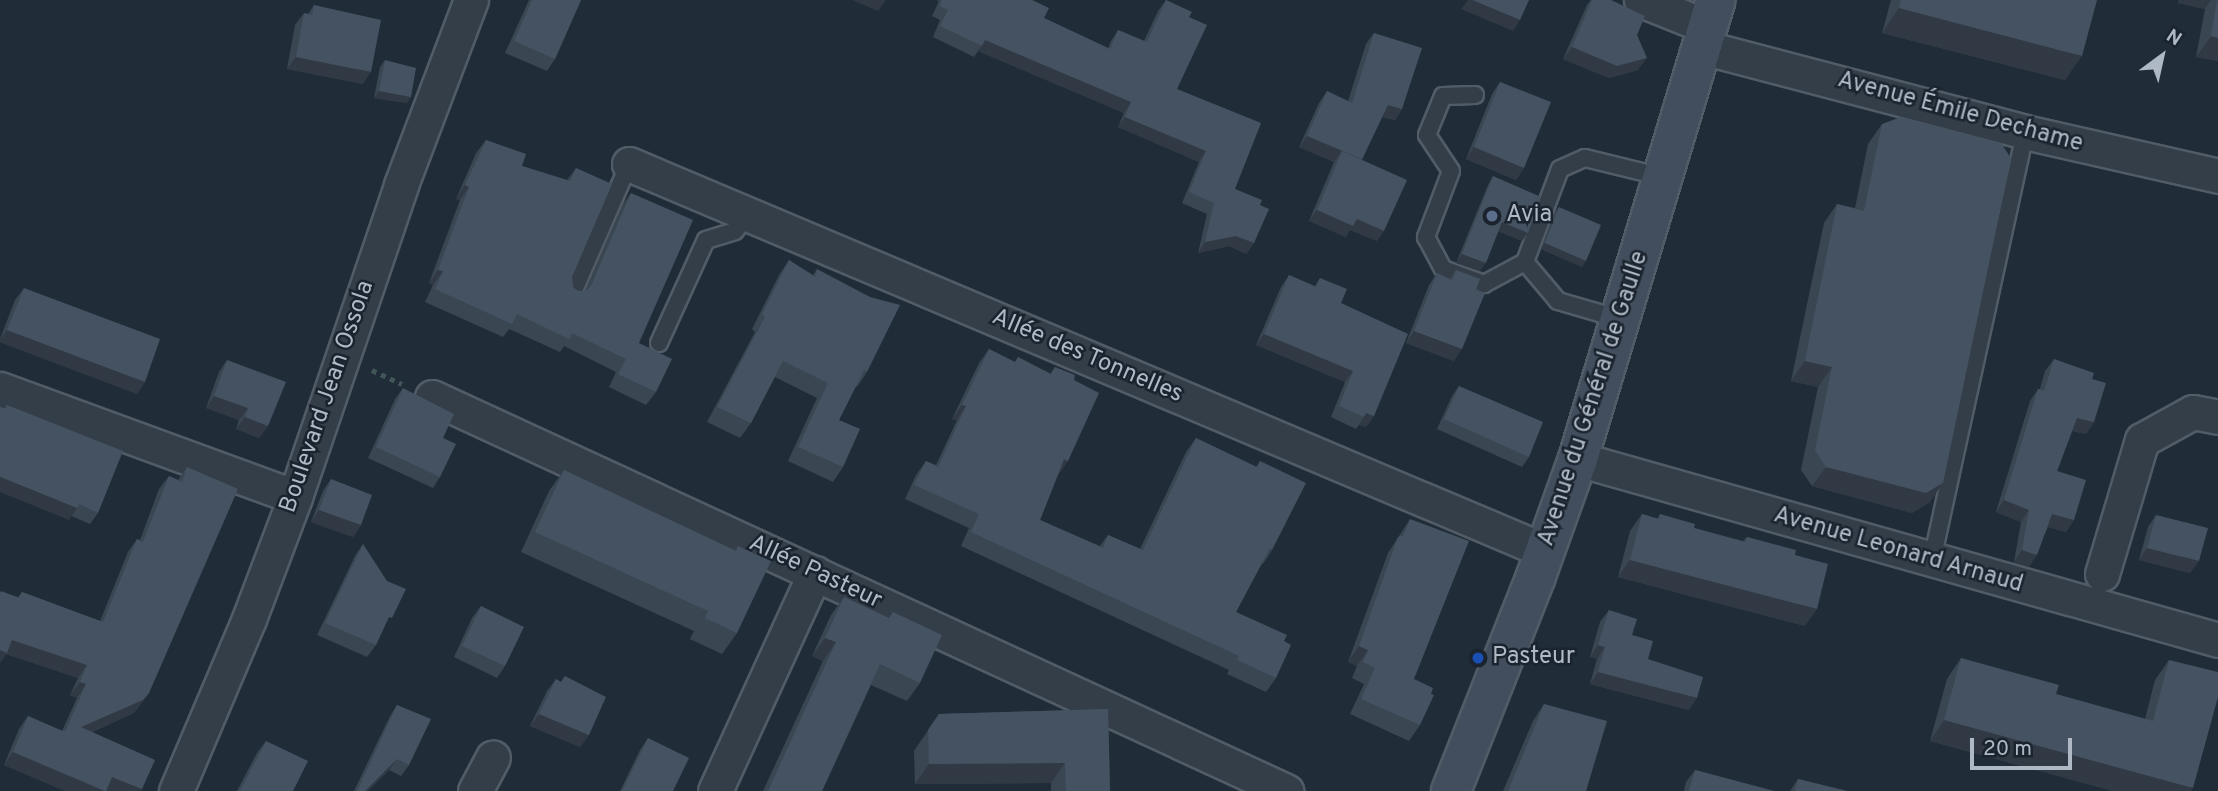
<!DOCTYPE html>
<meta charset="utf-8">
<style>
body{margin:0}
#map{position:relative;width:2218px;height:791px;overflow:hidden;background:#202d39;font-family:Overpass,sans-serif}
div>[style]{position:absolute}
.path>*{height:4.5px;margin-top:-2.25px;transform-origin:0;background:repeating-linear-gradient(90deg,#405657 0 5px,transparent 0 10px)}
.roads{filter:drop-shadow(2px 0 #525c67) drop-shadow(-2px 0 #525c67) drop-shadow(0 2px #525c67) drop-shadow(0 -2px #525c67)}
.lane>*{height:16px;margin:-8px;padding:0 8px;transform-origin:8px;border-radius:8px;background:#343e49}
.street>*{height:33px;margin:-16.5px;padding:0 16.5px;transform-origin:16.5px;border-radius:16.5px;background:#343e49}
.secondary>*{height:38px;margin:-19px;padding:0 19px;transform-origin:19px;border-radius:19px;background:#424e5d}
.wall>*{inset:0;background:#3a4753}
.shaded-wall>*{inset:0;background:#303944}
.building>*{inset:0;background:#445261}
.dots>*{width:19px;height:19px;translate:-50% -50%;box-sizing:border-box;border:4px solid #1a232e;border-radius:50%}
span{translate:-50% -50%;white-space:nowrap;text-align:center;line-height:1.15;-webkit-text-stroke:5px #1a232e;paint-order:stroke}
.street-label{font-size:24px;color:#afb9c6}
.poi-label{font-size:24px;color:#afb9c6}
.left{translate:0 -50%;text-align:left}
.north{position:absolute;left:2127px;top:21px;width:70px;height:70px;-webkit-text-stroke:5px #1a232e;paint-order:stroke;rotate:33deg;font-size:19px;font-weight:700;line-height:28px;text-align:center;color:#afb9c6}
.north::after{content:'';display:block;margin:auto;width:24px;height:32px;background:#afb9c6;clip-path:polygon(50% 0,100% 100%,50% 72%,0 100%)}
.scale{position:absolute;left:1970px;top:738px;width:102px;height:32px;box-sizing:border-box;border:4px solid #afb9c6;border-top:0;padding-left:9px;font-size:21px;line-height:24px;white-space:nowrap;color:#afb9c6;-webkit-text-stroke:5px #1a232e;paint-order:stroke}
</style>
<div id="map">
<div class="path">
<i style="left:372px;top:370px;width:33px;rotate:25deg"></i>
</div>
<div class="roads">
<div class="lane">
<i style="left:1475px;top:95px;width:32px;rotate:178deg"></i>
<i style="left:1443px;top:96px;width:42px;rotate:112.3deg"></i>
<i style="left:1427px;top:135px;width:43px;rotate:56.3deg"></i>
<i style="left:1451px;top:171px;width:71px;rotate:110.7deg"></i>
<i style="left:1426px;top:237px;width:36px;rotate:62deg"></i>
<i style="left:1443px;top:269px;width:44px;rotate:20.1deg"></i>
<i style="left:1484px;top:284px;width:47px;rotate:-28.2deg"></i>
<i style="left:572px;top:295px;width:143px;rotate:-66.5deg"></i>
<i style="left:1620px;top:319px;width:65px;rotate:-163.8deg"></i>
<i style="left:1558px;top:301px;width:51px;rotate:-130.2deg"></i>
<i style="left:1525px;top:262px;width:99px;rotate:-69.4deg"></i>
<i style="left:1560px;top:169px;width:27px;rotate:-24deg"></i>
<i style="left:1585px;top:158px;width:80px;rotate:13.7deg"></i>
<i style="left:659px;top:343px;width:113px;rotate:-65.5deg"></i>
<i style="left:706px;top:240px;width:30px;rotate:-17deg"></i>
<i style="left:735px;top:231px;width:21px;rotate:-53deg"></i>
<i style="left:1932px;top:560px;width:438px;rotate:-77.7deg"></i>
</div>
<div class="street">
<i style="left:1641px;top:0;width:72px;rotate:21.9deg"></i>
<i style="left:1702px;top:47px;width:334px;rotate:14.7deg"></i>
<i style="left:2025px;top:132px;width:198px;rotate:12.8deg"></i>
<i style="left:629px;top:164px;width:994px;rotate:22.9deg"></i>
<i style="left:0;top:389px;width:314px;rotate:20.1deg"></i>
<i style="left:432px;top:397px;width:941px;rotate:24.77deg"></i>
<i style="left:1578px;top:459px;width:665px;rotate:15.79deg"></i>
<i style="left:2102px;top:574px;width:140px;rotate:-73.4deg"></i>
<i style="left:2142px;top:440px;width:58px;rotate:-28.8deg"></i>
<i style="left:2193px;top:412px;width:25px;rotate:11deg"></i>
<i style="left:176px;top:791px;width:187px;rotate:-67deg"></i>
<i style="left:249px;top:619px;width:130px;rotate:-69.3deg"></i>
<i style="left:295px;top:497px;width:330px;rotate:-71.2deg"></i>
<i style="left:401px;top:185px;width:198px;rotate:-69.3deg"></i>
<i style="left:475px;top:791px;width:38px;rotate:-62deg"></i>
<i style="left:715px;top:791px;width:240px;rotate:-65.4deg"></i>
</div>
<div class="secondary">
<i style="left:1451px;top:791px;width:231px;rotate:-68.4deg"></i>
<i style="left:1536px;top:576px;width:124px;rotate:-70.3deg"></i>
<i style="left:1578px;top:459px;width:479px;rotate:-73.3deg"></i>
</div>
</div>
<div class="wall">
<i style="clip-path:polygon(529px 0,581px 0,555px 59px,547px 71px,505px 53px)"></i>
<i style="clip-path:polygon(936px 0,1032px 0,1044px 18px,1108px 48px,1111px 41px,1118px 30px,1144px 41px,1158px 11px,1166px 0,1189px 17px,1177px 89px,1235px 189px,1260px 205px,1254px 243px,1246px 254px,1229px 246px,1198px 253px,1207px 214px,1182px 203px,1199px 162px,1118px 127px,1124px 113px,978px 51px,974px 57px,933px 37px,940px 20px,932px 16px,939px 1px)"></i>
<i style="clip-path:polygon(1591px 0,1611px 0,1637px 35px,1638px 70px,1609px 78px,1563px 59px,1587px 5px)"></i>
<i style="clip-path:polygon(1891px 0,2097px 0,2065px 80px,1882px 33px)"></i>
<i style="clip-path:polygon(2179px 0,2218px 0,2218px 61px,2196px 57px,2205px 9px,2178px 3px)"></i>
<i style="clip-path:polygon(314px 5px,363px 84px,287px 69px,295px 25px,304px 13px,308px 14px)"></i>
<i style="clip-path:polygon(1374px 33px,1402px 109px,1395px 120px,1382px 117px,1362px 160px,1377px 241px,1350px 230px,1346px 237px,1309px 221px,1334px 162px,1299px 147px,1319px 103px,1327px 91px,1348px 101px,1366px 44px)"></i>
<i style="clip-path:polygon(385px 60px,411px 97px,407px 103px,374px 98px,380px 67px)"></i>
<i style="clip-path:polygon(1500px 82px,1524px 168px,1516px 180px,1466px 159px,1492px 94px)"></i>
<i style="clip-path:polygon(1882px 124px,1930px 502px,1912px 513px,1812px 486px,1801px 470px,1818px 387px,1791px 381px,1824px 223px,1837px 204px,1855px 208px,1868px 144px)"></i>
<i style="clip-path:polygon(486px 140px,522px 166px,567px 180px,576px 168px,572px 277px,573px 287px,578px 291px,585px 291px,622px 206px,631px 193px,639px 343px,656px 392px,646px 405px,609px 387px,616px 372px,564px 346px,560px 352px,509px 329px,503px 337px,425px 302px,433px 285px,429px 283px,460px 200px,456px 199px,476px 153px)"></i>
<i style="clip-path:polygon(1493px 176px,1522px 241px,1498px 231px,1480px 271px,1456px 263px,1488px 185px)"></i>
<i style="clip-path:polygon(1559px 207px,1582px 267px,1541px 249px,1554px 213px)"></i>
<i style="clip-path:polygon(789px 260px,813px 275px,817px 269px,867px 372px,857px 387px,856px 386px,839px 420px,843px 467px,833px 482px,788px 461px,817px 398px,775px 377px,751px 423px,740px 438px,707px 422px,755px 332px,752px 329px,779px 275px)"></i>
<i style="clip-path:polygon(1456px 270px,1476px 290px,1454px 361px,1406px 343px,1429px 285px,1437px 273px,1450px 279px)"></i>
<i style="clip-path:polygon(1289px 275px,1315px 286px,1320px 278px,1341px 303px,1374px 416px,1366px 427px,1359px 425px,1356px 429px,1331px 417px,1345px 382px,1256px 345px,1281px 287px)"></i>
<i style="clip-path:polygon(24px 288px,145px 382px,137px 394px,0 342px,0 339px,15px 300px)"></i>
<i style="clip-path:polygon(989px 349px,1015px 362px,1018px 357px,1050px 374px,1055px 367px,1068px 461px,1058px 475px,1040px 520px,1100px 546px,1108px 535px,1140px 549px,1186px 452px,1196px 438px,1256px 467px,1260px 461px,1272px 550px,1263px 564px,1262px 563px,1236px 612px,1284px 641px,1276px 678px,1266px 692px,1227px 674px,1229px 670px,961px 546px,969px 528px,905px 499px,916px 475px,926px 461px,936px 465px,957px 420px,952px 419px,979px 363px)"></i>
<i style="clip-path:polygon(2054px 359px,2092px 379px,2094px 422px,2086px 434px,2072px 431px,2057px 471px,2074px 520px,2066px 532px,2048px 527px,2029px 567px,2014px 562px,2021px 522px,1996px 512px,2030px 401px,2038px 389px,2040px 389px,2045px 371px)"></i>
<i style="clip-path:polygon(227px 360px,268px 426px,259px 438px,236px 429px,239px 420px,206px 408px,219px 372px)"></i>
<i style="clip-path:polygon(1459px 386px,1529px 457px,1522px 467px,1437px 429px,1452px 396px)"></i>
<i style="clip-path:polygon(403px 388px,443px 438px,440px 477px,433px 488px,368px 458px,395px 399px)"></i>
<i style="clip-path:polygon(7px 405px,98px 513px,90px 524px,71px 516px,69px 520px,4px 409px)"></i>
<i style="clip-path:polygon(187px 467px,149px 693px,134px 713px,92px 732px,142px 789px,141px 791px,65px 791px,4px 765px,19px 729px,28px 716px,62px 731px,77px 698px,70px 695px,78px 678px,6px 654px,0 663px,0 592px,18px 597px,22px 592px,100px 621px,128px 552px,137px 539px,140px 540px,159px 489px,169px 476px,178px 480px)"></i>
<i style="clip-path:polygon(564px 470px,735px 550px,738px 546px,737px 633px,722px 654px,690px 639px,694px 631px,521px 552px,549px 491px)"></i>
<i style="clip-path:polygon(331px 479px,361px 525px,353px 537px,311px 522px,323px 491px)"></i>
<i style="clip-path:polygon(1642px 514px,1657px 519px,1660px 514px,1694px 528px,1743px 541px,1747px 537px,1795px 555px,1805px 626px,1618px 577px,1630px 531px)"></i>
<i style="clip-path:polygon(2156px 515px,2190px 573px,2139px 560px,2148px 527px)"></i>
<i style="clip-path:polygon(1410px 519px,1414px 679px,1420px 725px,1409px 741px,1350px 714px,1364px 684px,1352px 678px,1357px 666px,1348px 662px,1388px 553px)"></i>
<i style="clip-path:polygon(363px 544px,383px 629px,376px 645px,367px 657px,317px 635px,355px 556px)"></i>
<i style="clip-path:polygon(844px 597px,889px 618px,893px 612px,920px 683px,907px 701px,871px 685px,822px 791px,763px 791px,823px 661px,812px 656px,831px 615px)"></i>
<i style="clip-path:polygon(481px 606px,505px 666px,497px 678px,454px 657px,472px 618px)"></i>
<i style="clip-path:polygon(1609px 610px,1632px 635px,1648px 659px,1689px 710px,1590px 684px,1597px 659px,1590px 657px,1600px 622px)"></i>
<i style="clip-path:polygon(1961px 658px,2056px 694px,2145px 719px,2155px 680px,2169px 660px,2191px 791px,2113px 791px,1930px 741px,1947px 679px)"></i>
<i style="clip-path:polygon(565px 676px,589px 735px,580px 747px,530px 726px,547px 691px,556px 679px,561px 682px)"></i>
<i style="clip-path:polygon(1544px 704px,1586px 791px,1503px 791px,1533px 721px)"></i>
<i style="clip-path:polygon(397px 705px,409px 765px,401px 776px,389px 770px,368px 791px,354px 791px,390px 716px)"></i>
<i style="clip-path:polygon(1108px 709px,1110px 791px,1051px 791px,1051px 783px,915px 784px,914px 751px,939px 714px)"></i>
<i style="clip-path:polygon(648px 738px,673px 791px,620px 791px,640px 750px)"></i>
<i style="clip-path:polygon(266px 741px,293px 791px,237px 791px,257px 753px)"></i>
<i style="clip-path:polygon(1695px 770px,1774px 791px,1684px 791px,1686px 782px)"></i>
<i style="clip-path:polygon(1798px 779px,1847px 791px,1790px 791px)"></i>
</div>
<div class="shaded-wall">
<i style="clip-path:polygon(852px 0,886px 0,878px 11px)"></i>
<i style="clip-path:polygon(1468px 0,1472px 0,1520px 20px,1513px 31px,1461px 9px)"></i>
<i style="clip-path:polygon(2181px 0,2211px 0,2205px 9px,2178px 3px)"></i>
<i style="clip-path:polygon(1899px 8px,2082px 56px,2065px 80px,1882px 33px)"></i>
<i style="clip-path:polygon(2211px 36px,2218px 38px,2218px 61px,2196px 57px)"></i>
<i style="clip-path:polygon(985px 40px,1131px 102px,1124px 113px,978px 51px)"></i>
<i style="clip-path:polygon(1572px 47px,1647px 58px,1638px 70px,1609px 78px,1563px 59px)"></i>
<i style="clip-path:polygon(296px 57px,371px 72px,363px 84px,287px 69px)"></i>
<i style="clip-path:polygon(379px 91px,411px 97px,407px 103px,374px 98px)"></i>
<i style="clip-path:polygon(1388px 105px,1402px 109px,1395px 120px,1380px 116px)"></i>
<i style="clip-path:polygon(1125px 117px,1206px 151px,1199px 162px,1118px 127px)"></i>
<i style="clip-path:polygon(1307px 136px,1362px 159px,1342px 151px,1334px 162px,1299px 147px)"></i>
<i style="clip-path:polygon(1474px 147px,1524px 168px,1516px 180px,1466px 159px)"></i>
<i style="clip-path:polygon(465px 185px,469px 187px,460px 200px,456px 199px)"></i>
<i style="clip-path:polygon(1317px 210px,1357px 219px,1384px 231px,1377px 241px,1350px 230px,1346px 237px,1309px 221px)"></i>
<i style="clip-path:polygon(1502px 222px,1528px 233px,1522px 241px,1496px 230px)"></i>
<i style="clip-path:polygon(1236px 236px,1254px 243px,1246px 254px,1229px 246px,1198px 253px,1205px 242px)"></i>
<i style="clip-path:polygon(1545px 243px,1586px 261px,1582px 267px,1541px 249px)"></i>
<i style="clip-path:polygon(1462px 254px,1486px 263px,1480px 271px,1456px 263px)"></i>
<i style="clip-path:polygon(438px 270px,443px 271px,433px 285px,429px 283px)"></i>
<i style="clip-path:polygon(7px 330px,145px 382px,137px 394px,0 342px,0 340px)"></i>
<i style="clip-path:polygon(1414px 331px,1462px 349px,1454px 361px,1406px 343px)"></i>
<i style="clip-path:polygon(1264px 334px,1353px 371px,1345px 382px,1256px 345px)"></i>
<i style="clip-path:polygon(1805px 361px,1832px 367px,1818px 387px,1791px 381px)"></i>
<i style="clip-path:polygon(214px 396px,248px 408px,239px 420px,206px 408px)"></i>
<i style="clip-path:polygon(962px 405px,966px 406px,957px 420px,952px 419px)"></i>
<i style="clip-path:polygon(1366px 413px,1374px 416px,1366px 427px,1359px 425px)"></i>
<i style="clip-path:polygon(245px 417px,268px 426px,259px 438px,236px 429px)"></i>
<i style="clip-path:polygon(2077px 418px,2094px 422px,2086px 434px,2069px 430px)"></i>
<i style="clip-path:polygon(1064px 459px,1068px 461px,1058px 475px)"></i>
<i style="clip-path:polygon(1826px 467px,1943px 483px,1930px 502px,1912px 513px,1812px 486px)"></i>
<i style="clip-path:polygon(0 477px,77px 508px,69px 520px,0 492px)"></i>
<i style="clip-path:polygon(2004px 500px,2029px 510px,2021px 522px,1996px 512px)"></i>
<i style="clip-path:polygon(319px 510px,361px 525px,353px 537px,311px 522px)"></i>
<i style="clip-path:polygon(2052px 514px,2074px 520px,2066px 532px,2044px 526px)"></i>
<i style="clip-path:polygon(2147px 548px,2199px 561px,2190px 573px,2139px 560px)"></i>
<i style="clip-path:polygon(2022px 550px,2037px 555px,2029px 567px,2014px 562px)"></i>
<i style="clip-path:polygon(1630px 560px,1817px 609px,1805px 626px,1618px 577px)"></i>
<i style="clip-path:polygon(825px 638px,836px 642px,823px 661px,812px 656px)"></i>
<i style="clip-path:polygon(12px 640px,87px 665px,78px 678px,6px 654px,0 663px,0 650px)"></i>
<i style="clip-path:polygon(1598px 645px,1605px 647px,1597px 659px,1590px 657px)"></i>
<i style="clip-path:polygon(1359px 646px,1368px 650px,1357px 666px,1348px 662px)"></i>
<i style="clip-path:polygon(1598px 672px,1697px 698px,1689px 710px,1590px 684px)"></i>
<i style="clip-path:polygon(80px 682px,86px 684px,77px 698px,70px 695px)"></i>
<i style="clip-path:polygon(149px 693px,134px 713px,72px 740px,81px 727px)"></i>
<i style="clip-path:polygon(539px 714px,589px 735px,580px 747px,530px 726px)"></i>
<i style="clip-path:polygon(1944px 720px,2193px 788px,2191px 791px,2113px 791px,1930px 741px)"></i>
<i style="clip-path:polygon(13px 752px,105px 791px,65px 791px,4px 765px)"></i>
<i style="clip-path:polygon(397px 759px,389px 770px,368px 791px,365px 791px)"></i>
<i style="clip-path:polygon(1065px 763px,1051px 783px,915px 784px,929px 764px)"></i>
<i style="clip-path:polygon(112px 777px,142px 789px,141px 791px,106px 791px)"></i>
</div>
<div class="building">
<i style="clip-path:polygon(532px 0,581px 0,555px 59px,514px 41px)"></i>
<i style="clip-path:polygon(942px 0,1032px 0,1049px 8px,1044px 18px,1110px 49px,1118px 30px,1147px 42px,1166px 0,1192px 12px,1189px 17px,1207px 25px,1177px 89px,1261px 123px,1235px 189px,1262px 200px,1260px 205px,1269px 209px,1254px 243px,1236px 236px,1205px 242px,1214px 203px,1189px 192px,1206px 151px,1125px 117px,1131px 102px,985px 40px,982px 46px,940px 26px,948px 10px,940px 6px)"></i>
<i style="clip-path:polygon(1472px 0,1529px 0,1520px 20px)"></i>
<i style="clip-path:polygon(1592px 0,1611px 0,1645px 16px,1637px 35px,1647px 58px,1617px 66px,1572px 47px)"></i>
<i style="clip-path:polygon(1901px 0,2097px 0,2082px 56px,1899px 8px)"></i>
<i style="clip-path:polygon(2217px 0,2218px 0,2218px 38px,2211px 36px)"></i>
<i style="clip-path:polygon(314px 5px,381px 20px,371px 72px,296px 57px,304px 13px,312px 15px)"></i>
<i style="clip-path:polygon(1374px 33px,1422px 48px,1402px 109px,1388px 105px,1362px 159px,1307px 136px,1327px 91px,1352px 103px)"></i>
<i style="clip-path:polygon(385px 60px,416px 68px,411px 97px,379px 91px)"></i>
<i style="clip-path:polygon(1500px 82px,1551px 102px,1524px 168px,1474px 147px)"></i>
<i style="clip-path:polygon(1901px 117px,2001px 143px,2011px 158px,1943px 483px,1926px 493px,1826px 467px,1815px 450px,1832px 367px,1805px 361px,1837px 204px,1864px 211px,1882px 124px)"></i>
<i style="clip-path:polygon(486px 140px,526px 154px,522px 166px,570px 181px,576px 168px,612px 184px,572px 277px,573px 287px,578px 291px,587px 290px,591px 286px,631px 193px,693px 220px,639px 343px,672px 359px,656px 392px,618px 374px,626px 359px,572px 333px,569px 339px,517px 314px,512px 324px,435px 289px,443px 271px,438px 270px,469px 187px,465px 185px)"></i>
<i style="clip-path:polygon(1342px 151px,1407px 180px,1384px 231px,1357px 219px,1353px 226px,1317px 210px)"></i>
<i style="clip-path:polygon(1493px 176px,1541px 197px,1528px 233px,1502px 222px,1486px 263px,1462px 254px)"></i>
<i style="clip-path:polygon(1559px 207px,1601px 225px,1586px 261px,1545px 243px)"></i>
<i style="clip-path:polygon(789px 260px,815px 277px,817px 269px,870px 297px,900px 305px,867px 372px,864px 370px,839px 420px,860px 429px,843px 467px,798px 447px,828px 383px,783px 361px,751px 423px,717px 407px,765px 317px,762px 314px)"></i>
<i style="clip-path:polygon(1456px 270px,1480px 279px,1476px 290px,1485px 293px,1462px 349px,1414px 331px,1437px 273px,1452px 280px)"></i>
<i style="clip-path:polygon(1289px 275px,1316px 287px,1320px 278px,1347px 289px,1341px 303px,1408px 334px,1374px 416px,1366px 413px,1364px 417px,1339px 406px,1353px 371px,1264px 334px)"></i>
<i style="clip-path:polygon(24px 288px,160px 339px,145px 382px,7px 330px)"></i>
<i style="clip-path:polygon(989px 349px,1015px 362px,1018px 357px,1051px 374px,1055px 367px,1075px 375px,1074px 380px,1099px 393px,1068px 461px,1064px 459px,1040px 520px,1103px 548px,1108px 535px,1143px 550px,1196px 438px,1257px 467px,1260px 461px,1306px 483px,1272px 550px,1270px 548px,1236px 612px,1287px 635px,1284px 641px,1291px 645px,1276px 678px,1237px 660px,1239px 656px,971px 532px,979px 514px,914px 485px,926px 461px,938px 467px,966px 406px,962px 405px)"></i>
<i style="clip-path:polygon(2054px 359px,2094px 373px,2092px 379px,2106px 383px,2094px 422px,2077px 418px,2057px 471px,2086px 480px,2074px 520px,2052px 514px,2037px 555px,2022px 550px,2029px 510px,2004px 500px,2038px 389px,2044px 391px)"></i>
<i style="clip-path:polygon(227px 360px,286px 382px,268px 426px,245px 417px,248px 408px,214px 396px)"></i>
<i style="clip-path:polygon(1459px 386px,1543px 422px,1529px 457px,1444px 419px)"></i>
<i style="clip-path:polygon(403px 388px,454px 414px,443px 438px,456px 444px,440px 477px,376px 447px)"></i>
<i style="clip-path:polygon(7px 405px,123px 451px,98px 513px,79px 504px,77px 508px,0 477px,0 407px,5px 409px)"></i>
<i style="clip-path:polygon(187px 467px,238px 489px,149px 693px,143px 700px,81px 727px,155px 760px,142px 789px,112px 777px,106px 791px,105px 791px,13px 752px,28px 716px,65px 732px,86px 684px,80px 682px,87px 665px,12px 640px,7px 653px,0 650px,0 593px,1px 591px,19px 598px,22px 592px,103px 622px,137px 539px,143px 542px,169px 476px,182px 482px)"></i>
<i style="clip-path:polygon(564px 470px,736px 551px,738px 546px,771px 561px,737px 633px,705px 618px,708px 611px,535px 532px)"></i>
<i style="clip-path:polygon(331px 479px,372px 495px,361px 525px,319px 510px)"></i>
<i style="clip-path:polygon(1642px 514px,1659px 519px,1660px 514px,1695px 524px,1694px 528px,1745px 542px,1747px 537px,1796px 550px,1795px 555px,1828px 564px,1817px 609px,1630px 560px)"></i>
<i style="clip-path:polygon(2156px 515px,2208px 528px,2199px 561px,2147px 548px)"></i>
<i style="clip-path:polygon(1410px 519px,1469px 541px,1414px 679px,1433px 688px,1431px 694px,1434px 695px,1420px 725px,1361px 699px,1375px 668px,1363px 662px,1368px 650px,1359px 646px,1398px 537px,1403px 536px)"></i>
<i style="clip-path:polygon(363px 544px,387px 581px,406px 589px,392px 618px,389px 617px,376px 645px,325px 623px)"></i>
<i style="clip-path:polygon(844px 597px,889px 618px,893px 612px,942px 635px,920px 683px,880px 664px,822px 791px,768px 791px,836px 642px,825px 638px)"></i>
<i style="clip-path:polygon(481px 606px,524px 627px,505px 666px,462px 646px)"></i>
<i style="clip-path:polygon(1609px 610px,1637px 619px,1632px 635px,1653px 641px,1648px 659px,1703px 677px,1697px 698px,1598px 672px,1605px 647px,1598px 645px)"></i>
<i style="clip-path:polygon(1961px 658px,2059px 685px,2056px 694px,2153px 721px,2169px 660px,2218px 672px,2218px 697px,2193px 788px,1944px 720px)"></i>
<i style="clip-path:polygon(565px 676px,606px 697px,589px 735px,539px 714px,556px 679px,561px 682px)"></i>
<i style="clip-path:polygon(1544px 704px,1607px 721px,1586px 791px,1508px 791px)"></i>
<i style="clip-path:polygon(397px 705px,431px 719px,409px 765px,397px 759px,365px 791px,357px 791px)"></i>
<i style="clip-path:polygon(1108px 709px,1110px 791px,1066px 791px,1065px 763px,929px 764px,928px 730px,939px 714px)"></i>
<i style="clip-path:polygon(648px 738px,689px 758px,673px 791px,622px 791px)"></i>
<i style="clip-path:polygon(266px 741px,308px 761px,293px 791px,240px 791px)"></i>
<i style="clip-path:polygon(1695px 770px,1774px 791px,1689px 791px)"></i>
<i style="clip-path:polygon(1798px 779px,1847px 791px,1795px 791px)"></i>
</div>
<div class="dots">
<i style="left:1492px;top:216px;background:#5c6f8a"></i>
<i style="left:1478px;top:658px;background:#1a4fb4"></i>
</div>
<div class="street-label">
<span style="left:1960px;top:113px;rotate:15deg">Avenue Émile Dechame</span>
<span style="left:1087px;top:357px;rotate:23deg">Allée des Tonnelles</span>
<span style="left:328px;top:397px;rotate:-71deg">Boulevard Jean Ossola</span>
<span style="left:1594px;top:399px;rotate:-72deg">Avenue du Général de Gaulle</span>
<span style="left:1898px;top:551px;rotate:16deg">Avenue Leonard Arnaud</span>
<span style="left:815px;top:573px;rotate:25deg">Allée Pasteur</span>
</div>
<div class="poi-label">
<span class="left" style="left:1506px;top:216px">Avia</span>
<span class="left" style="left:1492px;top:658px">Pasteur</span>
</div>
<div class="north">N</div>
<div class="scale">20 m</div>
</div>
